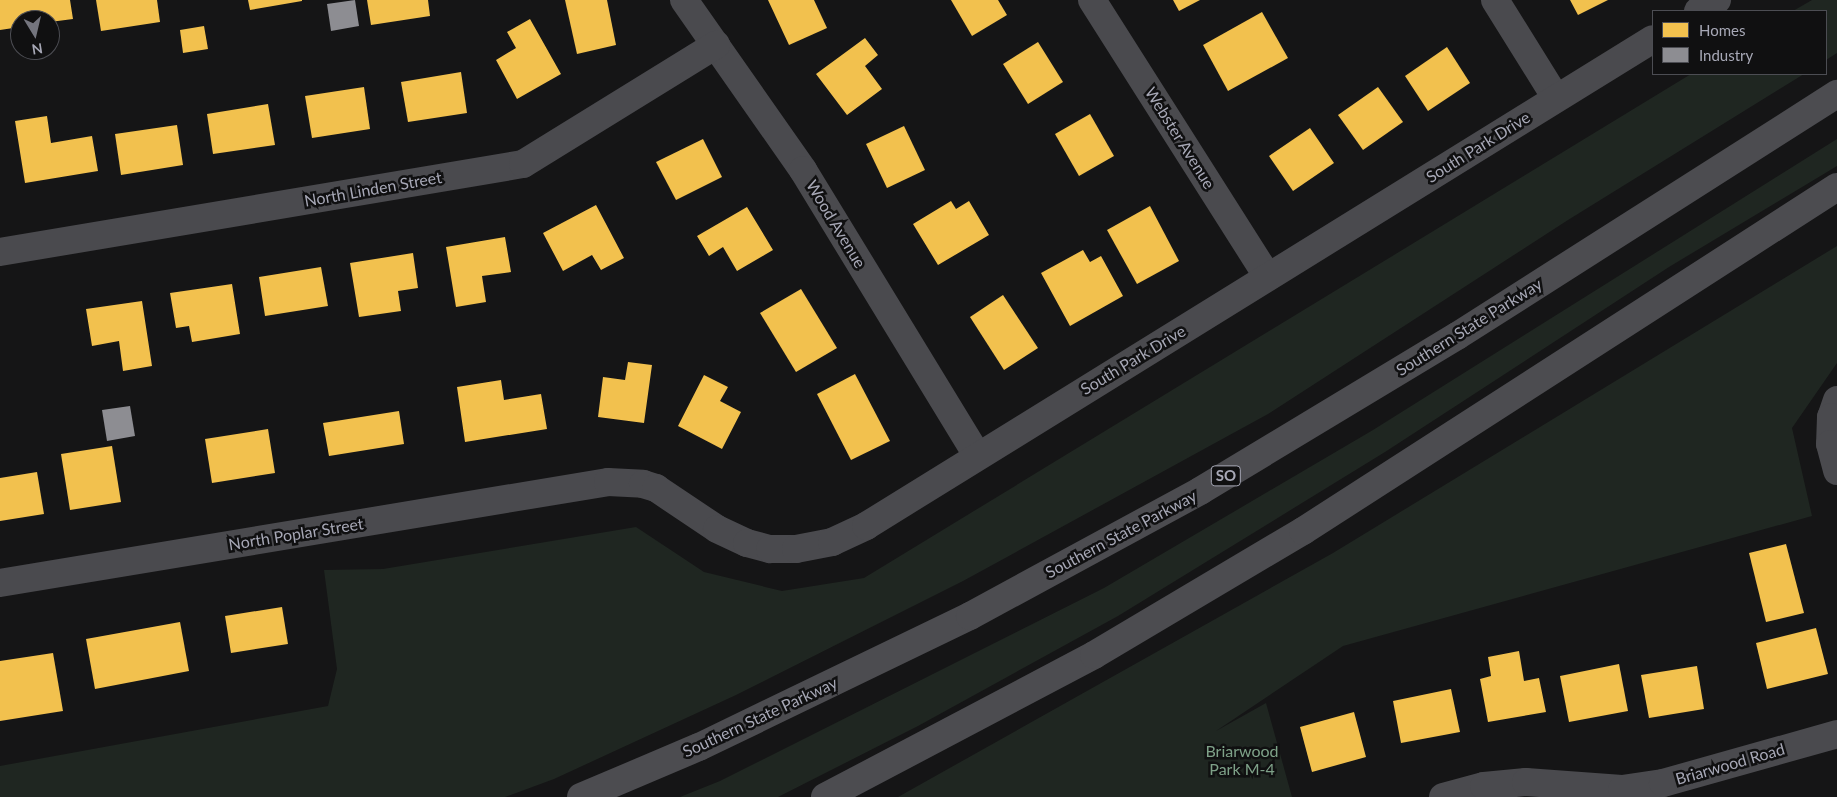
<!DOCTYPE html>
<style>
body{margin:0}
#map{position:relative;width:1837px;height:797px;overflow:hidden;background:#151516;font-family:Lato,sans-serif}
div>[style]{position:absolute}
.green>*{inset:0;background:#1f2621}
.homes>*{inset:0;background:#f2c14e}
.industry>*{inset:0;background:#8d8d92}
.minor>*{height:28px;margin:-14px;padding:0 14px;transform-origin:14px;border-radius:14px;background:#4a4a4e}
.highway>*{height:28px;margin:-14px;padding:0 14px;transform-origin:14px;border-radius:14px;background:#4c4c50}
span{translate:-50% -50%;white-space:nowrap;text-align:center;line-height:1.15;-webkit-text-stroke:5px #101011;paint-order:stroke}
.shield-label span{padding:1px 4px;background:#101011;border:1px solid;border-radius:4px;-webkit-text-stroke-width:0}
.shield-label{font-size:15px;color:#a7a8b6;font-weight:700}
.street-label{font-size:16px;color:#a7a8b6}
.park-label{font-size:16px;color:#7ea188}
.legend{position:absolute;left:1652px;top:10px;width:175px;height:65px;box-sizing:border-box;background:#101011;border:1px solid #4c4d53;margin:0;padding:6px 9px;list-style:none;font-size:15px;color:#a7a8b6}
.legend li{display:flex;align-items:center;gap:10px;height:25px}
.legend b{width:25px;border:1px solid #4c4d53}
.north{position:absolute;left:10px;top:10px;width:50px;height:50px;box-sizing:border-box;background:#101011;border:1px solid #4c4d53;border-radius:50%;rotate:171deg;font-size:14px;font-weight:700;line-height:20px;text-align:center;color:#a7a8b6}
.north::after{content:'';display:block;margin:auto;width:18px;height:22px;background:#74757e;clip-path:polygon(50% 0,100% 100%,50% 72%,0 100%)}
</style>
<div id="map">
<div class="green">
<i style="clip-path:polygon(1812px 0,1837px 0,1837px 53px,1826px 60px,1826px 11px,1793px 11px)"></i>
<i style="clip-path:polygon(1691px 74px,1804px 74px,1568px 220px,1268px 414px,963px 581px,736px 695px,554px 779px,505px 797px,0 797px,0 766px,328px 706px,337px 669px,324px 570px,383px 569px,636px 527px,704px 572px,782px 591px,864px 578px)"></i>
<i style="clip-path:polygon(1837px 139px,1837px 166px,1669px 267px,1385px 452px,1118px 616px,918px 726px,778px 797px,680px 797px,720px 781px,1104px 588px,1373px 430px)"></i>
<i style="clip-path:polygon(1837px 246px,1837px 363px,1792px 428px,1812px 516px,1343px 646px,1216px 731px,1266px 703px,1292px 797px,898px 797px,1333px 553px)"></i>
</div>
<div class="homes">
<i style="clip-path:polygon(0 0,70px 0,73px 19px,50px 22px,20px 20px,20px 27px,0 30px)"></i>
<i style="clip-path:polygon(96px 0,157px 0,160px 22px,101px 31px)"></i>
<i style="clip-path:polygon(248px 0,302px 0,302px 1px,250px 10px)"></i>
<i style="clip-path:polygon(367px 0,428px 0,430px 16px,371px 25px)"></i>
<i style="clip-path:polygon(565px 0,607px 0,616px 45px,577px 54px)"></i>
<i style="clip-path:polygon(768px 0,814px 0,827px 28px,789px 45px)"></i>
<i style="clip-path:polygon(951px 0,998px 0,1007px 15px,972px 36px)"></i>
<i style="clip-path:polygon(1173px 0,1200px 0,1179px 11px)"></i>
<i style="clip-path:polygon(1570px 0,1608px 0,1578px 15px)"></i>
<i style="clip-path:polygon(1262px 12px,1288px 58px,1228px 91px,1203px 45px)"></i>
<i style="clip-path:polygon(530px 19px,561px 74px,517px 99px,496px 60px,516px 48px,507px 32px)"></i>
<i style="clip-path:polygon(204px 26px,208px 49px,183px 53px,180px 30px)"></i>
<i style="clip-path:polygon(865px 38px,878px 55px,865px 66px,882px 89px,847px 115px,816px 74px)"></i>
<i style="clip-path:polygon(1038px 42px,1063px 82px,1028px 104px,1003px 64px)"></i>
<i style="clip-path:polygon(1447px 47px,1470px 83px,1428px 111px,1405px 76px)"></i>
<i style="clip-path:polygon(461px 72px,467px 113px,408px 122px,401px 82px)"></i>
<i style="clip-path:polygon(364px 87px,370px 129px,312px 138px,305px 96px)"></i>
<i style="clip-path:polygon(1378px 87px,1403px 122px,1363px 150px,1338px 115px)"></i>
<i style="clip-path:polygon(268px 104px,275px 145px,213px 154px,207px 114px)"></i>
<i style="clip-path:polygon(1090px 114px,1114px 156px,1079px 176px,1055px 134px)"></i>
<i style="clip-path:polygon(47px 116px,51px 143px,92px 136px,98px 171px,25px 183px,15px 121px)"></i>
<i style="clip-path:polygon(177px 125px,183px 165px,121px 175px,115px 134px)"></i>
<i style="clip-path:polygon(904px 126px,925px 170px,887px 188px,866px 144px)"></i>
<i style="clip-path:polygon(1310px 128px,1334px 163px,1293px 191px,1269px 156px)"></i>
<i style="clip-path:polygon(703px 139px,722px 177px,676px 200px,656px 162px)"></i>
<i style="clip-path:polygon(951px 201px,956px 209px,969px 201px,989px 235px,938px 265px,913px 224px)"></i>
<i style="clip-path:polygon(596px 205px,624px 258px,601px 270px,592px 255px,563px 271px,543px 233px)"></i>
<i style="clip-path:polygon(1150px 206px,1179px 261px,1137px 284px,1107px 230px)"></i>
<i style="clip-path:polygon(747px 207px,773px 250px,737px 271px,723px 247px,709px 256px,697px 236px)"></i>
<i style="clip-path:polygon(505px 237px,511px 272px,482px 276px,486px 302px,456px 307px,446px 247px)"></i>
<i style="clip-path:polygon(1083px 250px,1090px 262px,1101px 256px,1123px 296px,1070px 326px,1041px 273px)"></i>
<i style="clip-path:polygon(413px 253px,418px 288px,398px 291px,401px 311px,359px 317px,350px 263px)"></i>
<i style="clip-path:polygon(321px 267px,328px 306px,265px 316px,259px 277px)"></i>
<i style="clip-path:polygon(232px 284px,240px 334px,192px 342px,189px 326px,176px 328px,170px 293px)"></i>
<i style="clip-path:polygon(801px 289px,837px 348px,796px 372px,760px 313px)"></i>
<i style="clip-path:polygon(1003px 295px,1038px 348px,1004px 370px,970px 317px)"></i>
<i style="clip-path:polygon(142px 301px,152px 366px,123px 371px,119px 341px,92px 346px,86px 309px)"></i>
<i style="clip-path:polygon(628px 362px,652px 365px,644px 423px,598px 417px,603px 377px,625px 380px)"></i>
<i style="clip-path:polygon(855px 374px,890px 441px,851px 460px,817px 394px)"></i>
<i style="clip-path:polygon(704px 375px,728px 387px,720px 401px,741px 412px,722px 449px,678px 426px)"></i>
<i style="clip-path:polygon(501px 380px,504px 400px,541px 394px,547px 429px,465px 442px,457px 387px)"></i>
<i style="clip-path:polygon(399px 411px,404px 444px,329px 456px,323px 423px)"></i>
<i style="clip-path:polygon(268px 429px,275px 473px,212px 483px,205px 439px)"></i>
<i style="clip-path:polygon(112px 446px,121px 502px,70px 510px,61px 454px)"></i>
<i style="clip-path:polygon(37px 472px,44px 514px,0 521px,0 478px)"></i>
<i style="clip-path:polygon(1786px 544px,1804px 613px,1766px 622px,1749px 553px)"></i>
<i style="clip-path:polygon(282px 607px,288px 644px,231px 653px,225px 616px)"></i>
<i style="clip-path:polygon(180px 622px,189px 671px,95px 689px,86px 639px)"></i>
<i style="clip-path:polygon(1816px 628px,1828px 674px,1767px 689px,1756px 643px)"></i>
<i style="clip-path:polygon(1519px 651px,1524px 681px,1539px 678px,1546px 712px,1488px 722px,1480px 679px,1491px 676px,1488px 657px)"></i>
<i style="clip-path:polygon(53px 653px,63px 711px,0 721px,0 661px)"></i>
<i style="clip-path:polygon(1619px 664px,1628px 711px,1569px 722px,1560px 676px)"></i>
<i style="clip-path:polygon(1697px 666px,1704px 709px,1649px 718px,1641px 675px)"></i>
<i style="clip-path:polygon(1451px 689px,1460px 732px,1401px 743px,1393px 701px)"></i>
<i style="clip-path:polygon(1354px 712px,1366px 757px,1312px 772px,1300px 727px)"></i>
</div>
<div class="industry">
<i style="clip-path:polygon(355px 0,359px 26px,331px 31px,327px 4px)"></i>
<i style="clip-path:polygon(130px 406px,135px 436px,107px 441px,102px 410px)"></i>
</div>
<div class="minor">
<i style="left:684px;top:0;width:208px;rotate:55deg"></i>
<i style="left:803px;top:170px;width:334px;rotate:58.6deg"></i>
<i style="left:1092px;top:0;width:328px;rotate:57.6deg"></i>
<i style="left:1495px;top:0;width:115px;rotate:58.1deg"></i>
<i style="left:1698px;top:11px;width:22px;rotate:-30deg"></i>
<i style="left:0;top:252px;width:530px;rotate:-9.55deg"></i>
<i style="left:523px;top:164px;width:227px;rotate:-31.7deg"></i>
<i style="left:1837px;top:400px;width:18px;rotate:109deg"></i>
<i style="left:1831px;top:417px;width:27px;rotate:92deg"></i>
<i style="left:1830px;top:444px;width:28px;rotate:75deg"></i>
<i style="left:0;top:583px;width:616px;rotate:-9.43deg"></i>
<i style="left:608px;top:482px;width:35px;rotate:3deg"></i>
<i style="left:643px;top:484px;width:14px;rotate:17deg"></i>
<i style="left:656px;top:488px;width:73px;rotate:33.9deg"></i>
<i style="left:717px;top:529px;width:33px;rotate:25deg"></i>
<i style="left:747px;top:543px;width:24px;rotate:15deg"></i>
<i style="left:770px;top:549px;width:26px"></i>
<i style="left:796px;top:549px;width:37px;rotate:-11deg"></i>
<i style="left:832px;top:542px;width:38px;rotate:-25deg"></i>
<i style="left:866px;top:526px;width:925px;rotate:-31.75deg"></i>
<i style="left:1443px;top:797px;width:42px;rotate:-15deg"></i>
<i style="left:1484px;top:786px;width:42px;rotate:-5.4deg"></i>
<i style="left:1526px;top:782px;width:96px;rotate:4.2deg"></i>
<i style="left:1622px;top:789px;width:41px;rotate:-8.3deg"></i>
<i style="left:1663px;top:783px;width:181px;rotate:-15.7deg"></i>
</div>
<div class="highway">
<i style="left:581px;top:797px;width:128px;rotate:-23deg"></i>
<i style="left:699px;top:747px;width:301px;rotate:-25.8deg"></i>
<i style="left:970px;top:616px;width:262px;rotate:-28.5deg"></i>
<i style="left:1200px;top:491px;width:300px;rotate:-31.1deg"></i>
<i style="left:1457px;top:336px;width:451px;rotate:-32.5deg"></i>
<i style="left:825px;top:797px;width:304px;rotate:-27.8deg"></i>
<i style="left:1094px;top:655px;width:243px;rotate:-30.7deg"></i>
<i style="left:1303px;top:531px;width:635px;rotate:-32.79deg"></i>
</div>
<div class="shield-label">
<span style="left:1226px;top:476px">SO</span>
</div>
<div class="street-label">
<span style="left:1180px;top:138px;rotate:58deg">Webster Avenue</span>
<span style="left:1478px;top:147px;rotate:-32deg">South Park Drive</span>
<span style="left:373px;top:189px;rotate:-10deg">North Linden Street</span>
<span style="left:836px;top:224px;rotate:59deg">Wood Avenue</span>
<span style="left:1469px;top:327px;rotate:-32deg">Southern State Parkway</span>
<span style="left:1133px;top:360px;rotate:-31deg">South Park Drive</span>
<span style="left:296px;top:534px;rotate:-9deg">North Poplar Street</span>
<span style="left:1121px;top:534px;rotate:-28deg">Southern State Parkway</span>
<span style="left:760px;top:717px;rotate:-25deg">Southern State Parkway</span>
<span style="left:1730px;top:764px;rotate:-16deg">Briarwood Road</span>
</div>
<div class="park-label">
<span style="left:1242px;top:760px">Briarwood<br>Park M-4</span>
</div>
<ul class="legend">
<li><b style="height:14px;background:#f2c14e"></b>Homes</li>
<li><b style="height:14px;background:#8d8d92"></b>Industry</li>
</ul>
<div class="north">N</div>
</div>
